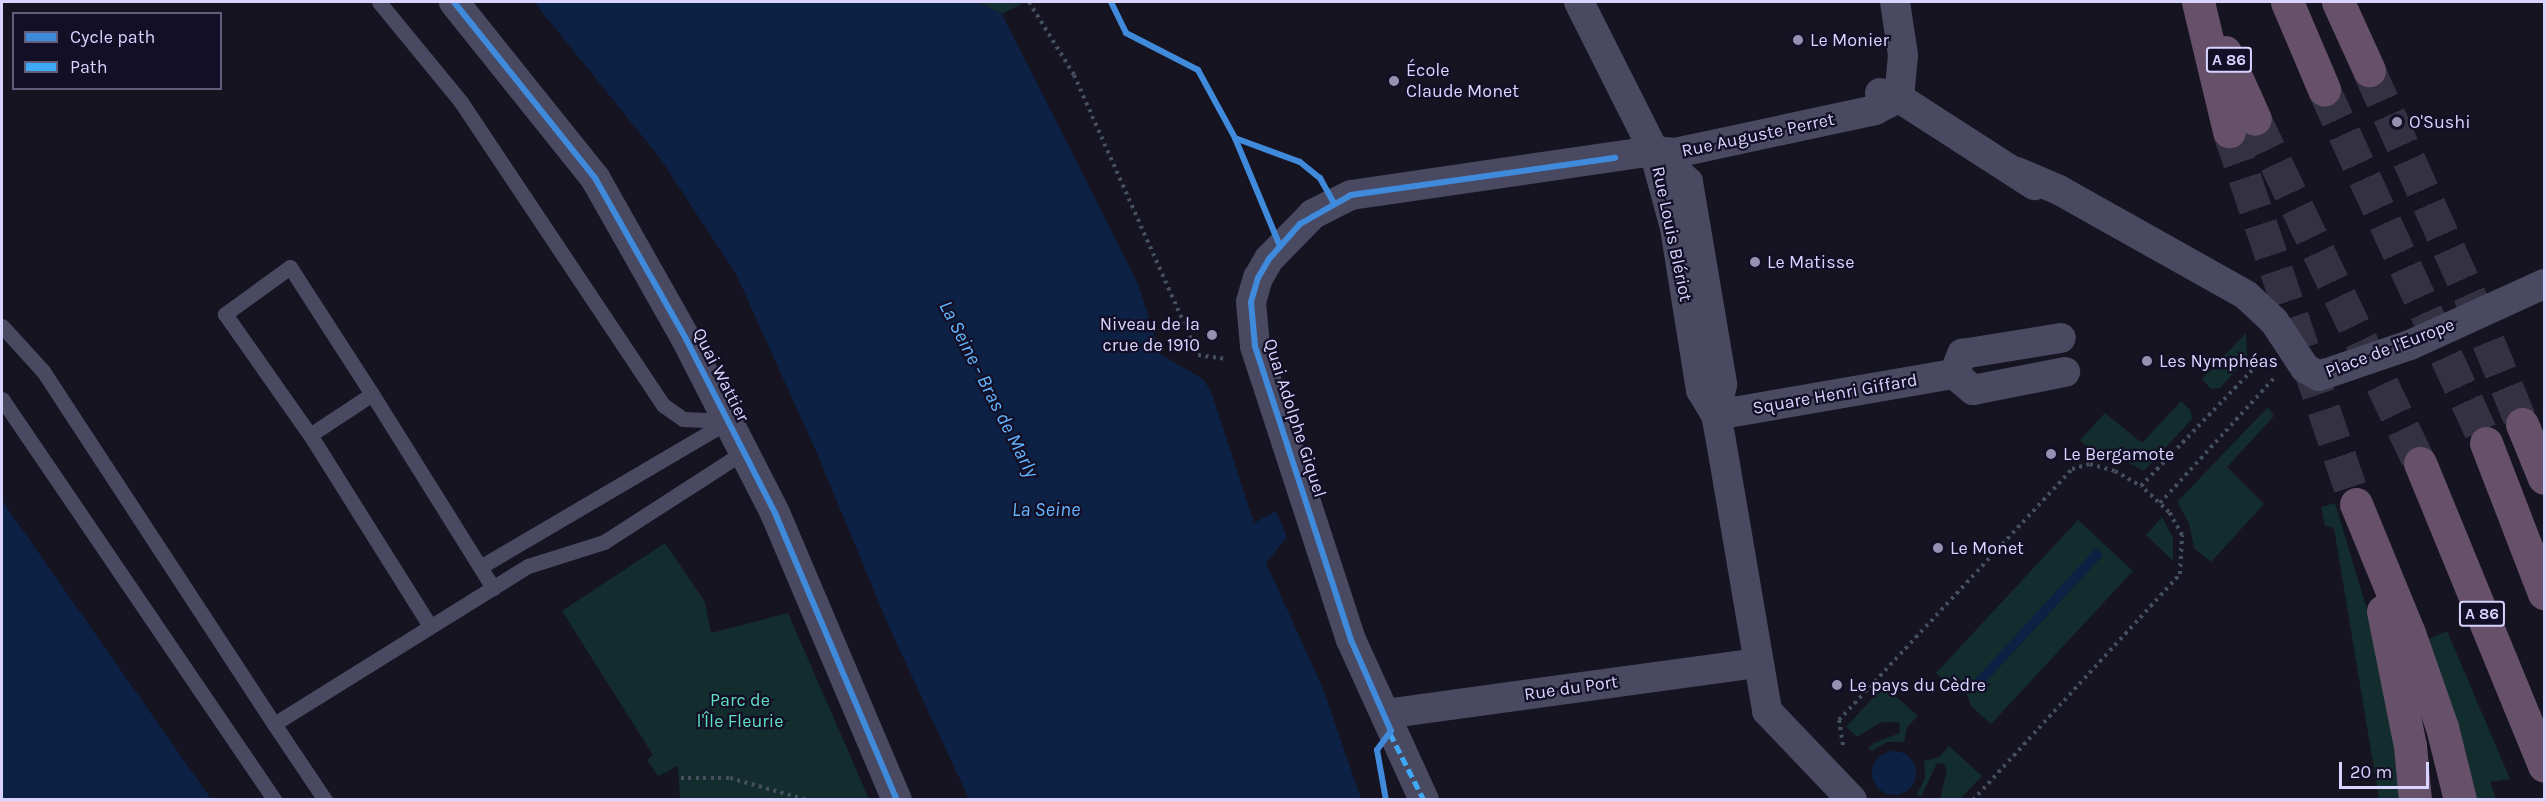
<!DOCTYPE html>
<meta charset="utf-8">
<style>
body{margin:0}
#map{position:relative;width:2546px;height:801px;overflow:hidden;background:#161421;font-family:Karla,sans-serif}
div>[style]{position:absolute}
.green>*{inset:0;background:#132c2d}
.water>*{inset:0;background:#0d2144}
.round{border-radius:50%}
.motorway-tunnel>*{height:33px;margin-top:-16.5px;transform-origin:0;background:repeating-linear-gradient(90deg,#333142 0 33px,transparent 0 49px)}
.path>*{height:4px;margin-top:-2px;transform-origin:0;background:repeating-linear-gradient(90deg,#44505f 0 3px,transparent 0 7.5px)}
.service>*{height:15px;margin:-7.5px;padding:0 7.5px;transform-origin:7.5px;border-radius:7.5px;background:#4a4962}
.minor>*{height:30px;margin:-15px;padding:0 15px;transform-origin:15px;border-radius:15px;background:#4a4962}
.motorway>*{height:33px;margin:-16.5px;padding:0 16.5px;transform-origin:16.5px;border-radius:16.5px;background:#67516a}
.quiet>*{height:4.5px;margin-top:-2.25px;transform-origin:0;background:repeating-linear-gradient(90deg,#3fa9f5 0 9px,transparent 0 13.5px)}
.cycleway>*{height:6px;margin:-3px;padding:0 3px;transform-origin:3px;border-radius:3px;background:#408adc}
.dots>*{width:16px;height:16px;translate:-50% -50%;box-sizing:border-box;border:3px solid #130f26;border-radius:50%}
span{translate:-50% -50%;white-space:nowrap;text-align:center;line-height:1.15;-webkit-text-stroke:4.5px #130f26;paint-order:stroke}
.shield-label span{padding:2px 4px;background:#130f26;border:2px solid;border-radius:4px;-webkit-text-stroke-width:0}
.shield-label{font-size:16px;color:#d9d4ff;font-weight:700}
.poi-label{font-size:18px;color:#d9d4ff}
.left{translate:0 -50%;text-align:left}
.right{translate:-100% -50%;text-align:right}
.street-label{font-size:18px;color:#d9d4ff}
.park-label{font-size:18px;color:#5fe0c0}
.water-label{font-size:20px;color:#62b6ff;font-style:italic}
.frame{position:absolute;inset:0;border:3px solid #d9d4ff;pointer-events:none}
.legend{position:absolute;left:12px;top:12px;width:210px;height:78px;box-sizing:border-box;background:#130f26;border:2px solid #625e7d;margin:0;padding:8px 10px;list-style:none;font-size:18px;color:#d9d4ff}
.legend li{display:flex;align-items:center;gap:12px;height:30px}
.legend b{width:30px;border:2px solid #625e7d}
.scale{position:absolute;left:2339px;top:762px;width:90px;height:27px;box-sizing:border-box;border:3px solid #d9d4ff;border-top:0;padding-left:8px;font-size:18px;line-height:21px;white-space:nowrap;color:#d9d4ff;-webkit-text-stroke:4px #130f26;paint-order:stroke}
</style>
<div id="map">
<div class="green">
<i style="clip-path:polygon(977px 2px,1025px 2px,1002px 14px)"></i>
<i style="clip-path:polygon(2246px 333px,2247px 358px,2220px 388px,2211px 389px,2202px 379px)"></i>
<i style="clip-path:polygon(2181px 401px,2191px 411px,2192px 419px,2144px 471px,2125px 461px,2097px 457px,2080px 440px,2105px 413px,2142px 443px)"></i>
<i style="clip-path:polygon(2268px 407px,2274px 416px,2227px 467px,2264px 504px,2211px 562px,2194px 548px,2189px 523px,2177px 502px)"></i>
<i style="clip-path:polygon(2335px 503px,2394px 699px,2399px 799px,2379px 799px,2334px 528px,2325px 526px,2321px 507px)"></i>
<i style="clip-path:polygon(2162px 517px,2173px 538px,2173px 561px,2146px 535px)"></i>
<i style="clip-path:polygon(evenodd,2078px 520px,2133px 571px,1991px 724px,1972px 707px,1967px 695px,1954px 690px,1936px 673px,2078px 520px,2096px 549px,2103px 555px,1977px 691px,2096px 549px)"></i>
<i style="clip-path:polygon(665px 543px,705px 602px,711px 633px,788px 613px,869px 799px,680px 799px,678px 766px,658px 776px,647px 760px,653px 755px,562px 611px)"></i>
<i style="clip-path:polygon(2447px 631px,2510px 779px,2490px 782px,2496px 799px,2476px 799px,2427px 640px)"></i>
<i style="clip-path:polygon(1884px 686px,1918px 716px,1907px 727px,1904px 742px,1887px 742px,1872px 751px,1868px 748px,1874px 743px,1900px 733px,1899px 722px,1881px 722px,1857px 737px,1846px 727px)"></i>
<i style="clip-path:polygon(1949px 746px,1982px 776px,1960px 799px,1940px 799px,1947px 770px,1944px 764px,1937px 763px,1921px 797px,1917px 794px,1925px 778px,1924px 761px,1939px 757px)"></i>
</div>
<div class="water">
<i style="clip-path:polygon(534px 2px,977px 2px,1002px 14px,1138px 284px,1161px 355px,1203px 379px,1212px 394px,1254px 523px,1276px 511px,1287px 537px,1266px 563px,1324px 691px,1361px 799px,969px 799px,890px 629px,816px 451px,736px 274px,660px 158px)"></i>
<i style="clip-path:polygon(2px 499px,10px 512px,211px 799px,2px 799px)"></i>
<i style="clip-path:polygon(2096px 548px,2103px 555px,1977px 691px,1970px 685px)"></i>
<i class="round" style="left:1872px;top:751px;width:44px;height:44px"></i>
</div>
<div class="motorway-tunnel">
<i style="left:2369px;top:70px;width:248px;rotate:65.9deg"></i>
<i style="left:2470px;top:296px;width:138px;rotate:67.9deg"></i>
<i style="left:2324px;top:89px;width:389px;rotate:65.4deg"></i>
<i style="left:2255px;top:119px;width:382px;rotate:64.4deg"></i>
<i style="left:2229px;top:131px;width:394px;rotate:71.2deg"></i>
</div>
<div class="path">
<i style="left:1029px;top:2px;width:86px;rotate:58.3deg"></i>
<i style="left:1074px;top:75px;width:306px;rotate:66.1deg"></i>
<i style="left:1198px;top:355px;width:29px;rotate:8deg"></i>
<i style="left:2160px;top:503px;width:172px;rotate:-47.6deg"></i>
<i style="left:1843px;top:745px;width:25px;rotate:-99deg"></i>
<i style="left:1839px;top:720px;width:342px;rotate:-47.1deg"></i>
<i style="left:2072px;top:469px;width:19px;rotate:-16deg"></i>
<i style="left:2090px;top:464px;width:26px;rotate:16deg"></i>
<i style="left:2115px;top:471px;width:30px;rotate:30deg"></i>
<i style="left:2141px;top:486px;width:176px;rotate:-46.2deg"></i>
<i style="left:681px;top:778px;width:49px"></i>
<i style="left:730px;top:778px;width:81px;rotate:15.8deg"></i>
<i style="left:1973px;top:800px;width:306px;rotate:-47.5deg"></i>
<i style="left:2180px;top:574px;width:39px;rotate:-87deg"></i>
<i style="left:2182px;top:535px;width:26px;rotate:-119deg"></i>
<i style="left:2169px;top:512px;width:38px;rotate:-137deg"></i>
</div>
<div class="service">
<i style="left:379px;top:2px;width:129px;rotate:50.6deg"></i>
<i style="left:461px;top:102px;width:364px;rotate:56.3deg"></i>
<i style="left:663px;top:405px;width:24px;rotate:35deg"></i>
<i style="left:683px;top:419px;width:46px;rotate:2.5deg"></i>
<i style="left:2px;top:326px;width:61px;rotate:47.7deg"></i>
<i style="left:43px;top:371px;width:422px;rotate:56.8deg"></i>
<i style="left:274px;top:724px;width:299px;rotate:-31.9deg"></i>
<i style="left:528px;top:566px;width:80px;rotate:-17.5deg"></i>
<i style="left:604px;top:542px;width:164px;rotate:-32.8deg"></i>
<i style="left:2px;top:399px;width:485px;rotate:55.8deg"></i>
<i style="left:310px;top:435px;width:148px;rotate:-125.1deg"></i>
<i style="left:225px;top:314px;width:80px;rotate:-35.9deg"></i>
<i style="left:290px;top:267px;width:151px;rotate:57.2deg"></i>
<i style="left:480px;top:567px;width:289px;rotate:-30.4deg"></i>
<i style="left:430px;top:626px;width:226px;rotate:-122.1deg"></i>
<i style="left:310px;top:435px;width:74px;rotate:-33.5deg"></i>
<i style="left:372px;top:394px;width:229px;rotate:58deg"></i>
<i style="left:274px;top:724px;width:92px;rotate:56.1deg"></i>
</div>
<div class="minor">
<i style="left:454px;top:2px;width:226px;rotate:51.3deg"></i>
<i style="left:595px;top:178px;width:185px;rotate:60.5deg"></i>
<i style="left:686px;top:339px;width:195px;rotate:62.9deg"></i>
<i style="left:775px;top:513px;width:312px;rotate:67deg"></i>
<i style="left:1579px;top:2px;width:167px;rotate:63.3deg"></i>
<i style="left:1654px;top:151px;width:80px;rotate:74.7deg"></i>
<i style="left:1675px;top:228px;width:164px;rotate:80.9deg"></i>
<i style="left:1701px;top:390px;width:29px;rotate:59deg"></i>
<i style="left:1716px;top:415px;width:26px;rotate:79deg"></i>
<i style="left:1721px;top:441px;width:274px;rotate:80.3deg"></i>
<i style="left:1767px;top:711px;width:123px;rotate:46.3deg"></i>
<i style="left:1895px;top:2px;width:54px;rotate:81.4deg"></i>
<i style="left:1903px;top:55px;width:43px;rotate:95.3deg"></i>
<i style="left:1880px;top:93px;width:20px;rotate:15deg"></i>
<i style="left:1899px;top:98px;width:161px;rotate:32.8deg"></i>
<i style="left:1652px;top:149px;width:49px;rotate:42.5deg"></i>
<i style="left:1688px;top:182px;width:205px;rotate:80.4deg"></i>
<i style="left:1722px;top:384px;width:32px;rotate:101deg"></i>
<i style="left:2017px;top:172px;width:46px;rotate:23.2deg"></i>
<i style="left:2059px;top:190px;width:214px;rotate:29.3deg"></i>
<i style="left:2246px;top:295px;width:38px;rotate:43deg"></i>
<i style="left:2274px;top:321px;width:56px;rotate:56.6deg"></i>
<i style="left:2305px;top:368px;width:16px;rotate:30deg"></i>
<i style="left:2319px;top:376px;width:96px;rotate:-18.8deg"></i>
<i style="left:2410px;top:345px;width:147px;rotate:-24.5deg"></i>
<i style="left:1954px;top:374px;width:22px;rotate:-68deg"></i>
<i style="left:1962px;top:354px;width:100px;rotate:-9.2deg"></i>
<i style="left:1716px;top:415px;width:242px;rotate:-9.8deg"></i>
<i style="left:1954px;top:374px;width:25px;rotate:40deg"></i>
<i style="left:1973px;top:390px;width:94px;rotate:-11.1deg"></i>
<i style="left:1385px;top:714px;width:374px;rotate:-7.8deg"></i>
<i style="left:1424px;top:800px;width:176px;rotate:-114.5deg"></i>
<i style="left:1351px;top:640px;width:309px;rotate:-108.1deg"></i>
<i style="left:1255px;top:346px;width:44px;rotate:-95.2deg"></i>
<i style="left:1251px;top:302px;width:25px;rotate:-74deg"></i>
<i style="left:1258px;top:278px;width:22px;rotate:-60deg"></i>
<i style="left:1269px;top:259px;width:63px;rotate:-45.6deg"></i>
<i style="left:1313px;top:214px;width:42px;rotate:-26.6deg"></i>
<i style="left:1351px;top:195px;width:306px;rotate:-8.3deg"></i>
<i style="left:1654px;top:151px;width:21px;rotate:5deg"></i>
<i style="left:1675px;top:153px;width:205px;rotate:-12.1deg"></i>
<i style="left:1875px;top:110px;width:27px;rotate:-27deg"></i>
</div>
<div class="motorway">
<i style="left:2198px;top:2px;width:133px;rotate:76.5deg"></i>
<i style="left:2287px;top:2px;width:95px;rotate:67deg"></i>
<i style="left:2338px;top:2px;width:75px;rotate:65.5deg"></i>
<i style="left:2225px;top:52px;width:73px;rotate:65.9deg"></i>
<i style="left:2522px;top:424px;width:58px;rotate:67.8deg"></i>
<i style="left:2486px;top:443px;width:161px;rotate:68.9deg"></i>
<i style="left:2420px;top:463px;width:327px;rotate:67.7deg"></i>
<i style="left:2356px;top:504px;width:139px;rotate:67.7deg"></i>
<i style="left:2409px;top:633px;width:100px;rotate:70.7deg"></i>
<i style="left:2442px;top:727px;width:75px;rotate:76.1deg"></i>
<i style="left:2383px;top:611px;width:138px;rotate:78.7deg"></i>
<i style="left:2410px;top:746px;width:54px;rotate:84.7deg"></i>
</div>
<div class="quiet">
<i style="left:1390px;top:733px;width:75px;rotate:63.1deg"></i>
</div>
<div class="cycleway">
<i style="left:454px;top:2px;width:226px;rotate:51.3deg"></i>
<i style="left:595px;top:178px;width:185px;rotate:60.5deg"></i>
<i style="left:686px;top:339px;width:195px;rotate:62.9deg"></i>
<i style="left:775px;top:513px;width:312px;rotate:67deg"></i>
<i style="left:1111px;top:2px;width:34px;rotate:64deg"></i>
<i style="left:1126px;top:33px;width:81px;rotate:27.2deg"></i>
<i style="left:1198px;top:70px;width:77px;rotate:61.4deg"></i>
<i style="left:1235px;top:138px;width:117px;rotate:67.4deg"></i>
<i style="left:1235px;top:138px;width:69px;rotate:20.3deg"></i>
<i style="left:1300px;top:162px;width:26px;rotate:39deg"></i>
<i style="left:1320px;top:178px;width:29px;rotate:61deg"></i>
<i style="left:1386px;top:800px;width:51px;rotate:-100.2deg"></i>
<i style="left:1377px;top:750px;width:24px;rotate:-54deg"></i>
<i style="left:1391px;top:731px;width:99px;rotate:-113.7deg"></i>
<i style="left:1351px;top:640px;width:309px;rotate:-108.1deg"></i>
<i style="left:1255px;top:346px;width:44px;rotate:-95.2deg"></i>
<i style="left:1251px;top:302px;width:25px;rotate:-74deg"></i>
<i style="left:1258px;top:278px;width:22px;rotate:-60deg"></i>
<i style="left:1269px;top:259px;width:47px;rotate:-48.5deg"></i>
<i style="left:1300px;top:224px;width:59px;rotate:-29.6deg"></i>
<i style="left:1351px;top:195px;width:267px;rotate:-8deg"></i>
</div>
<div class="dots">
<i style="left:1798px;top:40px;background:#9591b1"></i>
<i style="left:1394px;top:81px;background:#9591b1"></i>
<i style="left:2397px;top:122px;background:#9591b1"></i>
<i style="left:1755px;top:262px;background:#9591b1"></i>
<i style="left:1212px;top:335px;background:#9591b1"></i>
<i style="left:2147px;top:361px;background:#9591b1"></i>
<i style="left:2051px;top:454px;background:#9591b1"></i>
<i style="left:1938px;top:548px;background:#9591b1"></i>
<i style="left:1837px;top:685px;background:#9591b1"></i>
</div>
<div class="shield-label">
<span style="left:2229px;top:60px">A 86</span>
<span style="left:2482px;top:614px">A 86</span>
</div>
<div class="poi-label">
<span class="left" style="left:1810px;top:40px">Le Monier</span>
<span class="left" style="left:1406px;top:81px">École<br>Claude Monet</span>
<span class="left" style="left:2409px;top:122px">O'Sushi</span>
<span class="left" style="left:1767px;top:262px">Le Matisse</span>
<span class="right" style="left:1200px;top:335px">Niveau de la<br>crue de 1910</span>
<span class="left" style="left:2159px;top:361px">Les Nymphéas</span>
<span class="left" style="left:2063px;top:454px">Le Bergamote</span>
<span class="left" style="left:1950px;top:548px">Le Monet</span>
<span class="left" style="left:1849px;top:685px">Le pays du Cèdre</span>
</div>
<div class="street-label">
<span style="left:1758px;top:135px;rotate:-12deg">Rue Auguste Perret</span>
<span style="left:1672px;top:234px;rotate:78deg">Rue Louis Blériot</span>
<span style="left:2390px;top:348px;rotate:-21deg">Place de l'Europe</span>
<span style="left:721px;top:375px;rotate:63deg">Quai Wattier</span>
<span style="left:1835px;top:394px;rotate:-10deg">Square Henri Giffard</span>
<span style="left:1295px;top:418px;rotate:72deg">Quai Adolphe Giquel</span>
<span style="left:1571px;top:688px;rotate:-8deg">Rue du Port</span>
</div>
<div class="park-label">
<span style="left:740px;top:711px">Parc de<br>l'Île Fleurie</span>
</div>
<div class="water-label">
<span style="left:989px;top:389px;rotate:63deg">La Seine - Bras de Marly</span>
<span style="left:1046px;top:509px">La Seine</span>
</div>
<div class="frame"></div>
<ul class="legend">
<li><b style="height:8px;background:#408adc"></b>Cycle path</li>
<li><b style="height:8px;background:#3fa9f5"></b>Path</li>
</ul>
<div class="scale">20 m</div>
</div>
